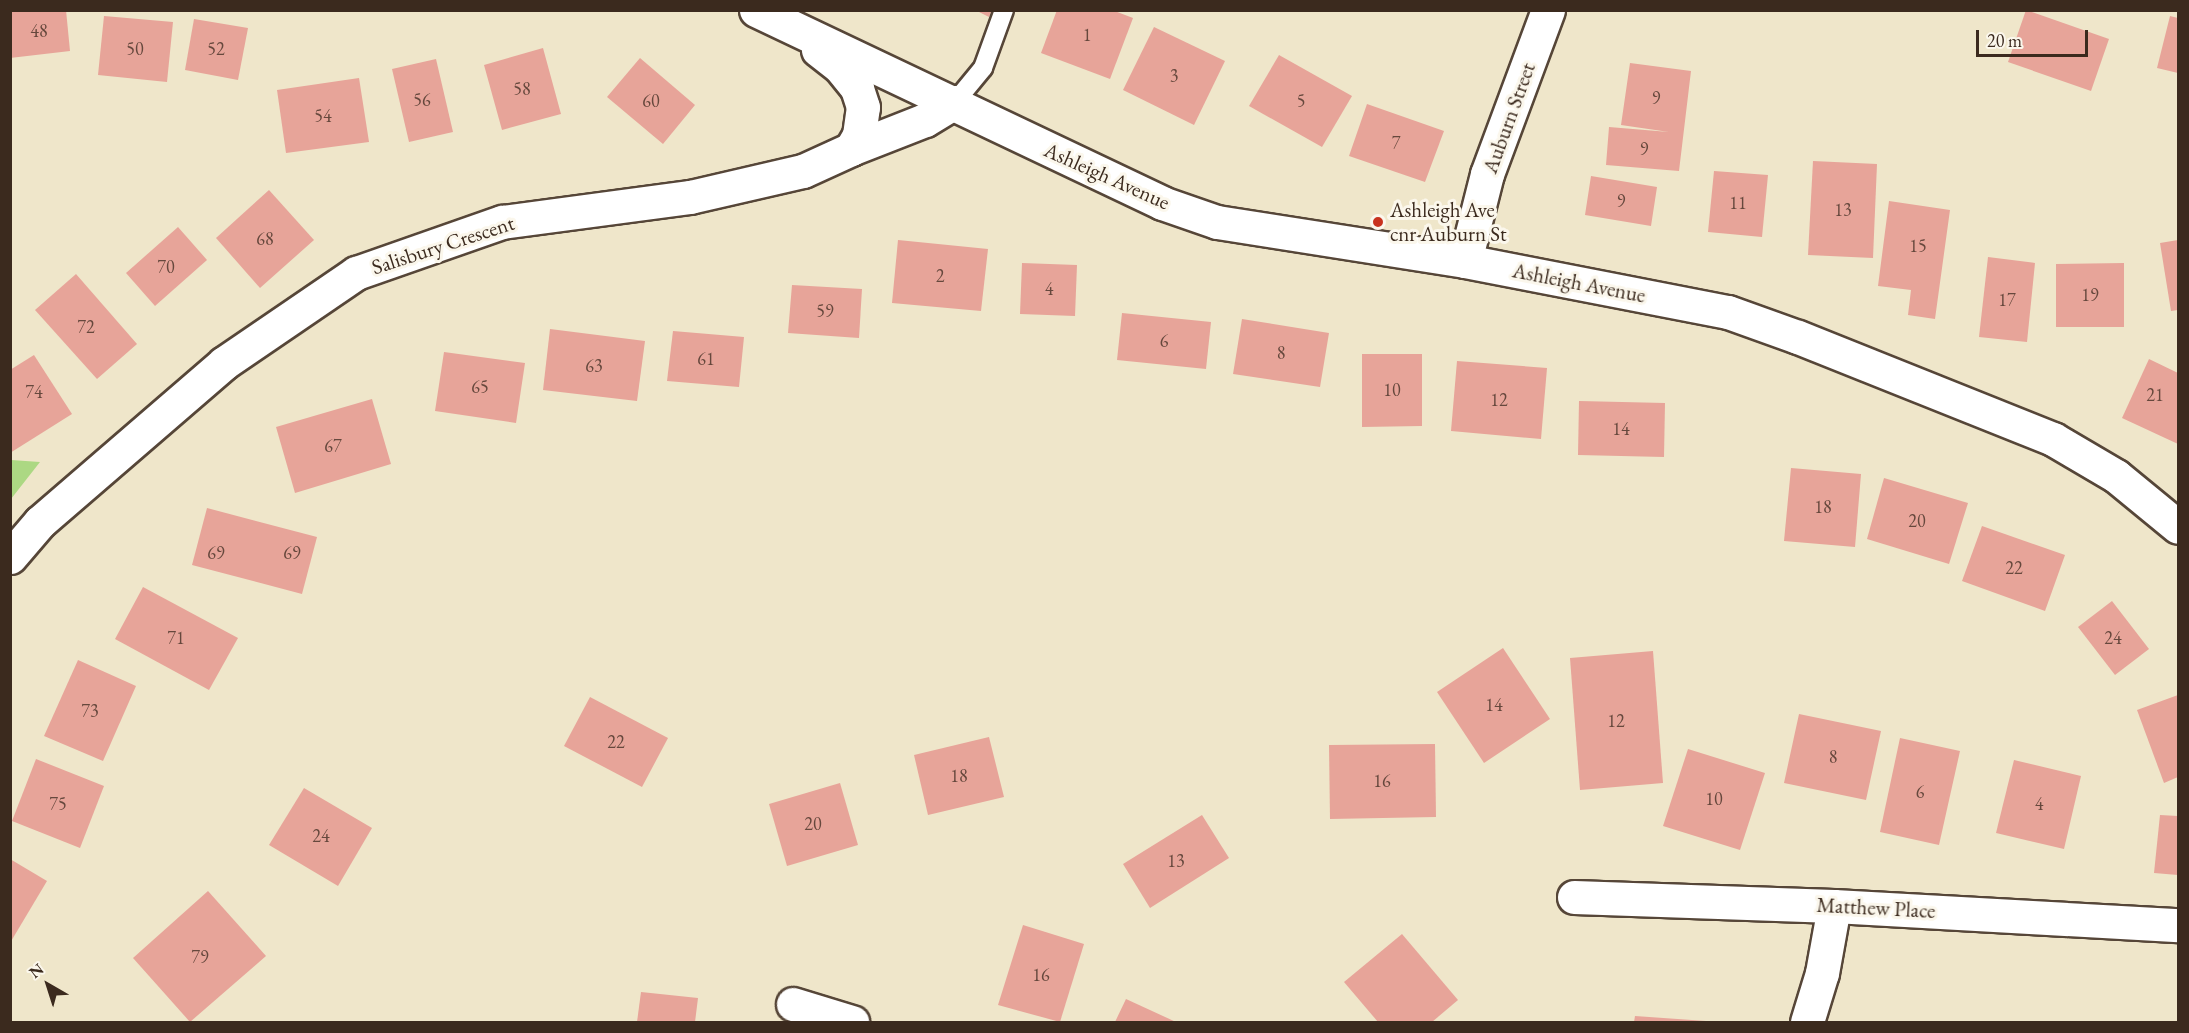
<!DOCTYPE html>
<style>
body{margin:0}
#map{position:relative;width:2189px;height:1033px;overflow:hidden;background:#efe6ca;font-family:"EB Garamond",serif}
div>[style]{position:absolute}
.green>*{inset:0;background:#acd883}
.building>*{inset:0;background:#e7a499}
.roads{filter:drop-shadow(2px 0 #564638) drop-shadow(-2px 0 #564638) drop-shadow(0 2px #564638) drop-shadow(0 -2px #564638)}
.lane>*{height:18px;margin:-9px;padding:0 9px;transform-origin:9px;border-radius:9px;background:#fff}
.street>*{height:33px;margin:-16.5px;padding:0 16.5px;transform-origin:16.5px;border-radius:16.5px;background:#fff}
.dots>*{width:16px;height:16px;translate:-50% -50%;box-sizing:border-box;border:3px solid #fbf7ec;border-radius:50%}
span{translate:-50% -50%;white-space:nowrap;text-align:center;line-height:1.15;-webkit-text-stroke:6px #fbf7ec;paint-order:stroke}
.number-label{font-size:18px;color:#66483d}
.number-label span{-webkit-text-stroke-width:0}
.street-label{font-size:21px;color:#3b2a1e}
.poi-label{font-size:21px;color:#3b2a1e}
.left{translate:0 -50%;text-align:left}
.frame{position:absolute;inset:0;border:12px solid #3b2a1e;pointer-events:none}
.north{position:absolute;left:18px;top:955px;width:60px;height:60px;-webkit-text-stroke:4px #fbf7ec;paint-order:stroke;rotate:321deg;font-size:16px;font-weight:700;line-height:24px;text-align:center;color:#3b2a1e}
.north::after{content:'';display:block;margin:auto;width:21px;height:27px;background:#3b2a1e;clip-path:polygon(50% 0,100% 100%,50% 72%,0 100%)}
.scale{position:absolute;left:1976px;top:30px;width:112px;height:27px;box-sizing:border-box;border:3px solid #3b2a1e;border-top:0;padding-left:8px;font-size:18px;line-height:21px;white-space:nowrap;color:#3b2a1e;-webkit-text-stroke:4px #fbf7ec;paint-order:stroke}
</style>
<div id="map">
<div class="green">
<i style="clip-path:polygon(11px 460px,40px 462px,11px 499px,10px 460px)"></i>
</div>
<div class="building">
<i style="clip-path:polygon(10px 10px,66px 10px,70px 51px,10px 58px)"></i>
<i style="clip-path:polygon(975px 10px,992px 10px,989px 17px)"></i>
<i style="clip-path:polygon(1057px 10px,1112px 10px,1133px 18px,1110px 79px,1041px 53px)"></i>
<i style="clip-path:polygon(2026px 10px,2109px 39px,2091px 91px,2008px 62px)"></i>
<i style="clip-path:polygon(104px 16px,173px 22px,167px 82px,98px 75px)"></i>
<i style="clip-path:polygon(2170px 16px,2178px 18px,2178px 73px,2157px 68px)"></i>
<i style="clip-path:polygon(194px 19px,248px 28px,238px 80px,185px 70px)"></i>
<i style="clip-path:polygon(1154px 27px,1225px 61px,1194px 125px,1123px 90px)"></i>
<i style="clip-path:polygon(543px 48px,561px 114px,502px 130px,484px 65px)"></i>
<i style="clip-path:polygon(1279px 55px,1352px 96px,1322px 147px,1249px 106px)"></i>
<i style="clip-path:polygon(640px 58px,695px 105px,663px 144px,607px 97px)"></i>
<i style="clip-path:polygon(436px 59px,453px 132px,409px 142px,392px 69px)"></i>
<i style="clip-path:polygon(1630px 63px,1691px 71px,1679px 171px,1606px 165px,1609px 127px,1669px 132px,1621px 125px)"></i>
<i style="clip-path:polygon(359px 78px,369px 142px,286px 153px,277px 90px)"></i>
<i style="clip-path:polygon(1367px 104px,1444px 131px,1425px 182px,1349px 156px)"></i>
<i style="clip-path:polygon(1813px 161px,1877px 164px,1873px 258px,1808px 255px)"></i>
<i style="clip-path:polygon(1714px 171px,1768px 175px,1762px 237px,1708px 232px)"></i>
<i style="clip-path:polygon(1591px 176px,1657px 187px,1651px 226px,1585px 215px)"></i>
<i style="clip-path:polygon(269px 190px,314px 240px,260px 288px,216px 238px)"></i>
<i style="clip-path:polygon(1889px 201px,1950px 210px,1935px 319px,1908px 315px,1911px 290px,1878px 286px)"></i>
<i style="clip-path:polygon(178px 227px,207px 260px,155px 306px,126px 273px)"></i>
<i style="clip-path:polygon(898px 240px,988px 249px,981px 311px,892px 303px)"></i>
<i style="clip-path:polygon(2178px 240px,2178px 310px,2171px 311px,2160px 243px)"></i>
<i style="clip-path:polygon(1988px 257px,2035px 263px,2027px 342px,1979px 337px)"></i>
<i style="clip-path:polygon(1022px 263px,1077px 265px,1075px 316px,1020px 314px)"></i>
<i style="clip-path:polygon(2124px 263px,2124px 327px,2056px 327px,2056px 264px)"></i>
<i style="clip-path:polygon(76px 274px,137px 344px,97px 379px,35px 310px)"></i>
<i style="clip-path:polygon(792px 285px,862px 289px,859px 338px,788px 333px)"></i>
<i style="clip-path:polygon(1122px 313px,1211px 322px,1206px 369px,1117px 360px)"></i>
<i style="clip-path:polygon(1242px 319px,1329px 333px,1320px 387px,1233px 374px)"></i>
<i style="clip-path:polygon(550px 329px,645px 341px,637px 401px,543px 390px)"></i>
<i style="clip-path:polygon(673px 331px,744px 337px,739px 387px,667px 381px)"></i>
<i style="clip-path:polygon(444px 352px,525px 363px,516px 423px,435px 411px)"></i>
<i style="clip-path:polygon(1362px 354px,1422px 354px,1422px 426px,1362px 427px)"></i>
<i style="clip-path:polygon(34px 355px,72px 414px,10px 453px,10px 370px)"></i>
<i style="clip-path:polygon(2149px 359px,2178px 373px,2178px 444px,2122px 418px)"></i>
<i style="clip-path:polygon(1457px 361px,1547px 368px,1541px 439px,1451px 431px)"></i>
<i style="clip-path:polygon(372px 399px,391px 464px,295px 493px,276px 427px)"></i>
<i style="clip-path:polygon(1579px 401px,1665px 403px,1664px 457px,1578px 455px)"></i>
<i style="clip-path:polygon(1791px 468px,1861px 474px,1855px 547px,1784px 541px)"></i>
<i style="clip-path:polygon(1884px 478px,1968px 503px,1949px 564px,1867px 539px)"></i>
<i style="clip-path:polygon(207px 508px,317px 537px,302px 594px,192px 565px)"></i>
<i style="clip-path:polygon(1982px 526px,2065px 555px,2045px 611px,1962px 581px)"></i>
<i style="clip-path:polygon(143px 587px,238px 638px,209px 690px,115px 639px)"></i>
<i style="clip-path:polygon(2112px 601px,2149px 649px,2115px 675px,2078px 627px)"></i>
<i style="clip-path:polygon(1503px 648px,1550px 719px,1484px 763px,1437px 692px)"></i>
<i style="clip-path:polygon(1653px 651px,1663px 783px,1580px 790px,1570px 658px)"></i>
<i style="clip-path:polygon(78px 660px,136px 686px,103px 761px,44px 736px)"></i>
<i style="clip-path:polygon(2178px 695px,2178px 777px,2164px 783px,2137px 710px)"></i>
<i style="clip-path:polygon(590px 697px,668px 738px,642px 787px,564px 746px)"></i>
<i style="clip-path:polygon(1799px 714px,1881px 731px,1866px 800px,1784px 783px)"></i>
<i style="clip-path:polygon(989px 737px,1004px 797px,928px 815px,914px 755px)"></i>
<i style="clip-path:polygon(1900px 738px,1960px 751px,1939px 845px,1880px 832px)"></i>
<i style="clip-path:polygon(1435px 744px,1436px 817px,1330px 819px,1329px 745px)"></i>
<i style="clip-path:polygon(1688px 749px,1765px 773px,1740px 850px,1663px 826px)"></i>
<i style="clip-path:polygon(36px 759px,104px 786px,80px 848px,12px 821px)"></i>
<i style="clip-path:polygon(2014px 760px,2081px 776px,2064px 849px,1996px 833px)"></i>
<i style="clip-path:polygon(840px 783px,858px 845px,787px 866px,769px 804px)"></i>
<i style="clip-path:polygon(304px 788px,372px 828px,338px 886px,269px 845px)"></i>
<i style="clip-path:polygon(1202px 815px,1229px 858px,1150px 908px,1123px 864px)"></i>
<i style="clip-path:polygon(2160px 815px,2178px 816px,2178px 875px,2154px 873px)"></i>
<i style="clip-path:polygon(10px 859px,47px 881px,10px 943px)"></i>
<i style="clip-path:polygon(208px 891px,266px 956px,190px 1022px,133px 958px)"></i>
<i style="clip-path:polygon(1023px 925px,1084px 944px,1060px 1022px,998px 1005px)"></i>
<i style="clip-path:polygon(1402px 934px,1458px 1000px,1432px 1022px,1378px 1022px,1344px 982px)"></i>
<i style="clip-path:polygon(641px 992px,698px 998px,695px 1022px,637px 1022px)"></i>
<i style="clip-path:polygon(1126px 999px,1176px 1022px,1115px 1022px)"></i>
<i style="clip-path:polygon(1635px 1016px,1706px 1021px,1706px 1022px,1634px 1022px)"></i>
</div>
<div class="roads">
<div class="lane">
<i style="left:955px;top:102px;width:44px;rotate:-50.5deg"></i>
<i style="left:983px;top:68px;width:62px;rotate:-70.1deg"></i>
</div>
<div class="street">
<i style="left:756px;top:10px;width:450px;rotate:25.4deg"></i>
<i style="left:1162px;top:203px;width:58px;rotate:19.1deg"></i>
<i style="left:1217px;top:222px;width:251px;rotate:8.9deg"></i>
<i style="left:1465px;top:261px;width:268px;rotate:11deg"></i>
<i style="left:1728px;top:312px;width:74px;rotate:19.7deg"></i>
<i style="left:1798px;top:337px;width:275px;rotate:21.8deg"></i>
<i style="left:2053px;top:439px;width:73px;rotate:30.4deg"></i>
<i style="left:2116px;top:476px;width:80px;rotate:39.4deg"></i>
<i style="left:851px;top:149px;width:79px;rotate:-21.4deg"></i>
<i style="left:925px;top:120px;width:35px;rotate:-31deg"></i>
<i style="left:1465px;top:261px;width:90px;rotate:-75.8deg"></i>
<i style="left:1487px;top:174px;width:175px;rotate:-69.6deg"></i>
<i style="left:10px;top:557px;width:46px;rotate:-49.4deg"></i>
<i style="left:40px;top:522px;width:243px;rotate:-40.8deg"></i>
<i style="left:224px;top:363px;width:160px;rotate:-34.3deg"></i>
<i style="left:356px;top:273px;width:155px;rotate:-19.3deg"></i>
<i style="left:502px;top:222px;width:190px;rotate:-7.6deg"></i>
<i style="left:690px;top:197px;width:116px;rotate:-13deg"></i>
<i style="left:803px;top:171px;width:53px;rotate:-24.6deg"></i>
<i style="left:851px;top:149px;width:16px;rotate:-60deg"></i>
<i style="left:859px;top:135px;width:28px;rotate:-82deg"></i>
<i style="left:863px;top:107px;width:20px;rotate:-108deg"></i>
<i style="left:857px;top:88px;width:27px;rotate:-129deg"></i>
<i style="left:840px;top:67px;width:28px;rotate:-142deg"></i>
<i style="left:1574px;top:897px;width:260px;rotate:2deg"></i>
<i style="left:1834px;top:906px;width:345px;rotate:3.2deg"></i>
<i style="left:793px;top:1004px;width:62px;rotate:17deg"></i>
<i style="left:1807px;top:1022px;width:51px;rotate:-73deg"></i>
<i style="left:1822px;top:973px;width:68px;rotate:-79.8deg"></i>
</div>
</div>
<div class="dots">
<i style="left:1378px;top:222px;background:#c8321e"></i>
</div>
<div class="number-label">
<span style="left:39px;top:31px">48</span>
<span style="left:1087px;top:35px">1</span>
<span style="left:135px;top:49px">50</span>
<span style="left:216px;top:49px">52</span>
<span style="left:1174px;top:76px">3</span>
<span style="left:522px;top:89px">58</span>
<span style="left:1656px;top:98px">9</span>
<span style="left:422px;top:100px">56</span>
<span style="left:651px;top:101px">60</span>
<span style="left:1301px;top:101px">5</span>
<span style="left:323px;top:116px">54</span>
<span style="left:1396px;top:143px">7</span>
<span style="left:1644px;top:149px">9</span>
<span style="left:1621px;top:201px">9</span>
<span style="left:1738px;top:203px">11</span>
<span style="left:1843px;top:210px">13</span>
<span style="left:265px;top:239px">68</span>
<span style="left:1918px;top:246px">15</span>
<span style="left:166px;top:267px">70</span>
<span style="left:940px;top:276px">2</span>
<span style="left:1049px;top:289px">4</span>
<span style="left:2090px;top:295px">19</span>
<span style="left:2007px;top:300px">17</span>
<span style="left:825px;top:311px">59</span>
<span style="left:86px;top:327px">72</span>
<span style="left:1164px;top:341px">6</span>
<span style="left:1281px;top:353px">8</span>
<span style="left:706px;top:359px">61</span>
<span style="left:594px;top:366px">63</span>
<span style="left:480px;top:387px">65</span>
<span style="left:1392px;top:390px">10</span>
<span style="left:34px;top:392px">74</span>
<span style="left:2155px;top:395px">21</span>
<span style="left:1499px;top:400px">12</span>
<span style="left:1621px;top:429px">14</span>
<span style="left:333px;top:446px">67</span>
<span style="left:1823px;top:507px">18</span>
<span style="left:1917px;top:521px">20</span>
<span style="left:216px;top:553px">69</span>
<span style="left:292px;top:553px">69</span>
<span style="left:2014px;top:568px">22</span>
<span style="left:176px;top:638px">71</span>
<span style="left:2113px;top:638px">24</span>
<span style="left:1494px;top:705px">14</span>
<span style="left:90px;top:711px">73</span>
<span style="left:1616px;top:721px">12</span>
<span style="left:616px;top:742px">22</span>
<span style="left:1833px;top:757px">8</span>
<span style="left:959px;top:776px">18</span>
<span style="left:1382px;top:781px">16</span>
<span style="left:1920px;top:792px">6</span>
<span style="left:1714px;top:799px">10</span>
<span style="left:58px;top:804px">75</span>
<span style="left:2039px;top:804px">4</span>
<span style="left:813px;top:824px">20</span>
<span style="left:321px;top:836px">24</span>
<span style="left:1176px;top:861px">13</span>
<span style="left:200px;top:957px">79</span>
<span style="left:1041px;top:975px">16</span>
</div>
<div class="street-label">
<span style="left:1509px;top:118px;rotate:-70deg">Auburn Street</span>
<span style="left:1107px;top:176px;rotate:24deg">Ashleigh Avenue</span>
<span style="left:443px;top:245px;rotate:-18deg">Salisbury Crescent</span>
<span style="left:1579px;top:283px;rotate:11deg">Ashleigh Avenue</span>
<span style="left:1876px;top:908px;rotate:3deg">Matthew Place</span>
</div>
<div class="poi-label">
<span class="left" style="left:1390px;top:222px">Ashleigh Ave<br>cnr Auburn St</span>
</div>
<div class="frame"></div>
<div class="north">N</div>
<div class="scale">20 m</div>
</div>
